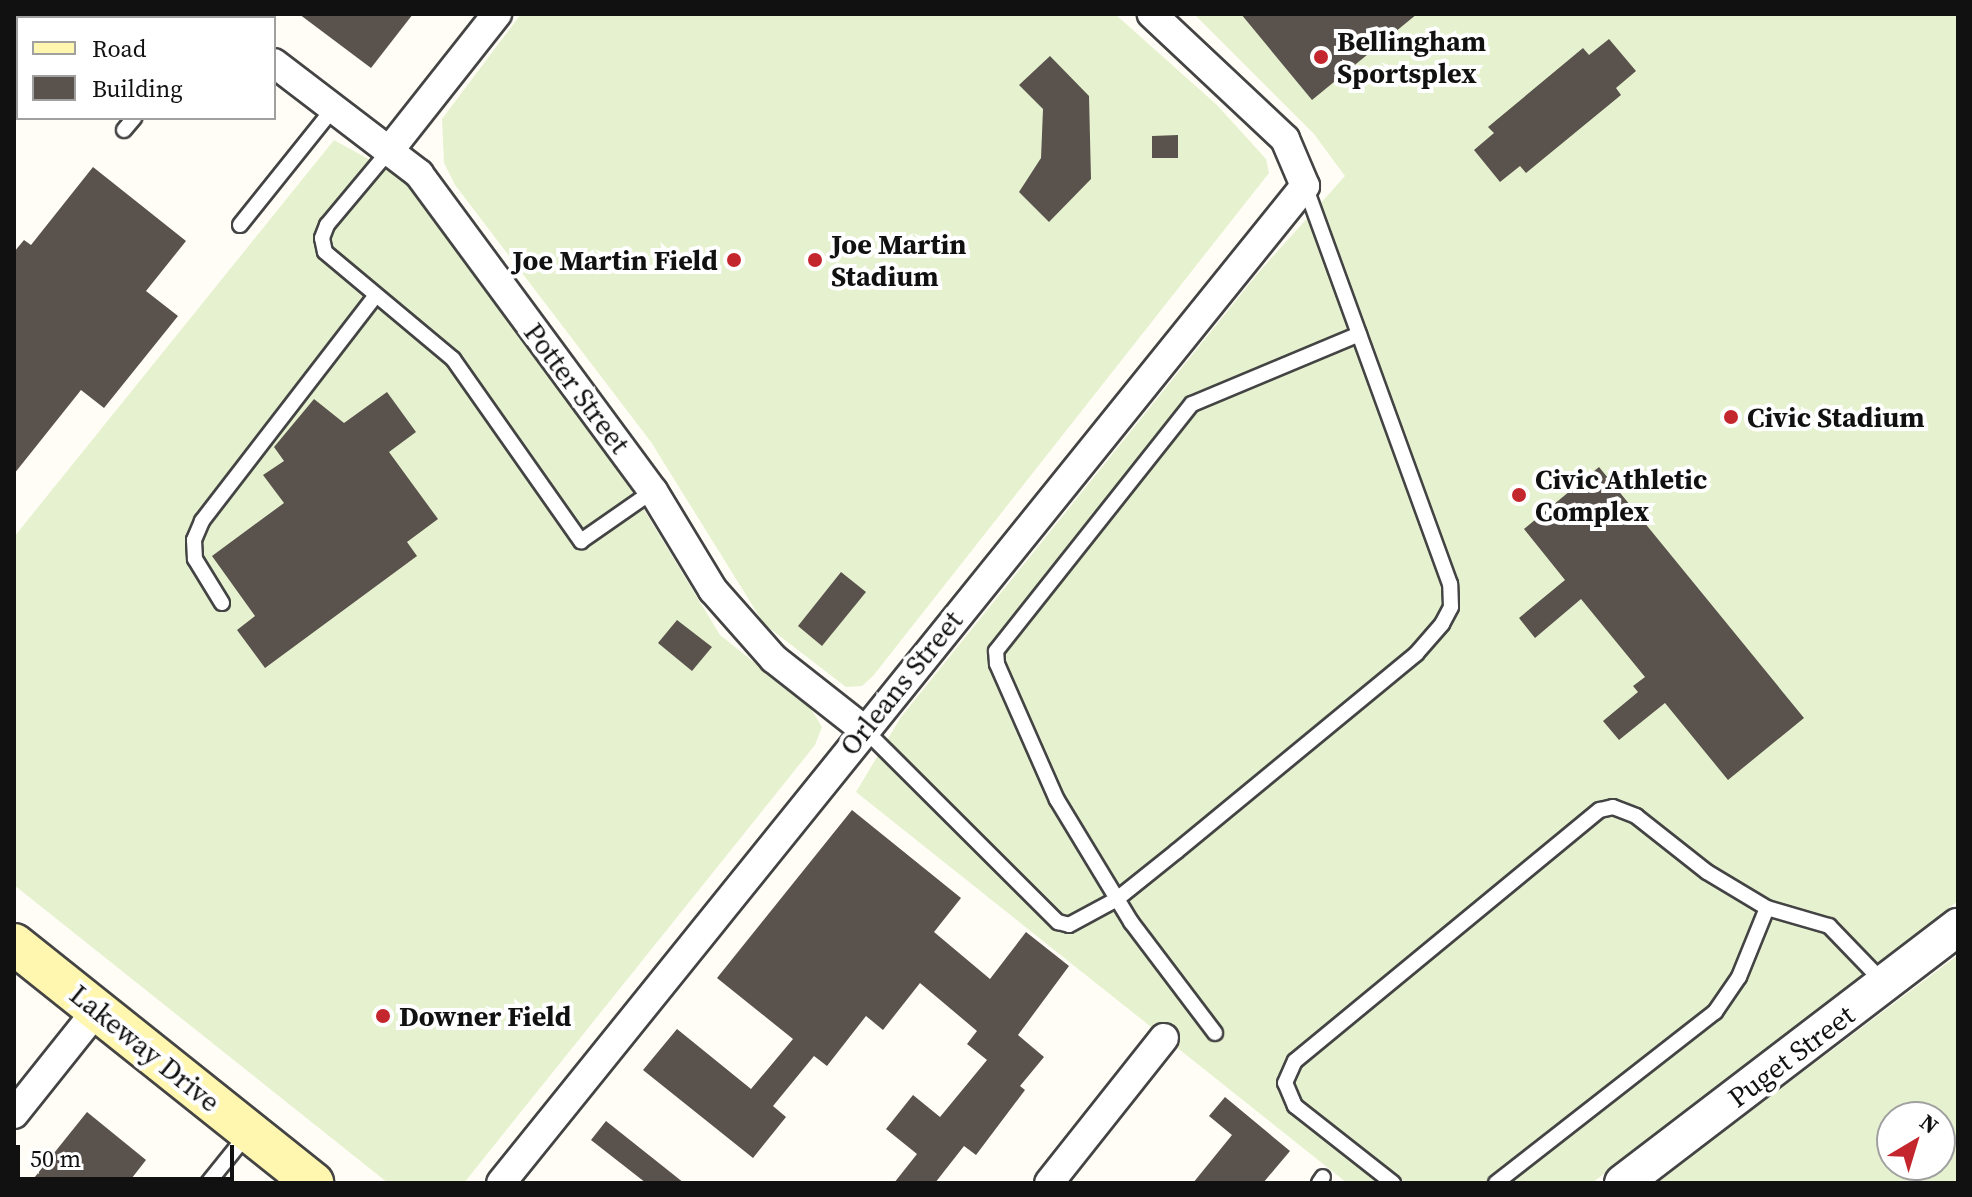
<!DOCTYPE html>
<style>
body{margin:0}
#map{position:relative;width:1972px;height:1197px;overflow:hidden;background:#fffdf5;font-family:"Source Serif 4",serif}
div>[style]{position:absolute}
.pitch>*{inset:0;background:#e6f2cf}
.building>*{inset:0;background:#5a524d}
.roads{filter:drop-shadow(2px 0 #444) drop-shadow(-2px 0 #444) drop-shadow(0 2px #444) drop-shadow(0 -2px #444)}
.service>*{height:14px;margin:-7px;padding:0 7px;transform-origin:7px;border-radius:7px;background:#fff}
.minor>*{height:28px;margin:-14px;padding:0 14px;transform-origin:14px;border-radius:14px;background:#fff}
.tertiary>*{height:36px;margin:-18px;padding:0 18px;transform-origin:18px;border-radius:18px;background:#fff}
.secondary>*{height:40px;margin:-20px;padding:0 20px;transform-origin:20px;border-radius:20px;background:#fff6b0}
.dots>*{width:22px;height:22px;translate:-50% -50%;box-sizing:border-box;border:4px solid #fff;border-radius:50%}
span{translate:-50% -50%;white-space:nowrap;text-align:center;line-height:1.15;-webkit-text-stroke:8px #fff;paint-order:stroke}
.poi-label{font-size:28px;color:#111;font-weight:700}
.left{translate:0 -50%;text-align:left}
.right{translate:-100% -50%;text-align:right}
.street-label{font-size:28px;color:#111}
.frame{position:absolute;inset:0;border:16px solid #111;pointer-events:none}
.legend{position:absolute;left:16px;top:16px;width:260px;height:104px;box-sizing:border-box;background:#fff;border:2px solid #a0a0a0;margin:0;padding:10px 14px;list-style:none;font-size:24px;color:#111}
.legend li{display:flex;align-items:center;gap:16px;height:40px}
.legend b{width:40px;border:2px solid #a0a0a0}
.north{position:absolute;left:1876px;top:1101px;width:80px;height:80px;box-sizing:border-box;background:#fff;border:2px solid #a0a0a0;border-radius:50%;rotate:38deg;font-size:22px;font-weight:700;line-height:32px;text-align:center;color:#111}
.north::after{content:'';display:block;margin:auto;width:28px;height:36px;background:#c4262e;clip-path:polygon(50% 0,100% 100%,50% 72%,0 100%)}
.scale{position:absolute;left:16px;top:1145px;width:218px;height:36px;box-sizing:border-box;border:4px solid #111;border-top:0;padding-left:10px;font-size:24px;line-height:28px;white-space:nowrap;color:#111;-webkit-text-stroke:6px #fff;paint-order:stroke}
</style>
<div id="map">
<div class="pitch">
<i style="clip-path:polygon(521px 14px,1115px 14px,1217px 105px,1266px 159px,1269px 173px,873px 676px,862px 686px,846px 687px,764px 624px,651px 442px,455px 185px,444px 163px,442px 119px)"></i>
<i style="clip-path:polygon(1194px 14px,1958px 14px,1958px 901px,1592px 1183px,1347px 1183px,856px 792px,901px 717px,1258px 273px,1345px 176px,1314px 134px)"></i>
<i style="clip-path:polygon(334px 140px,403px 178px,629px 485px,720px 635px,810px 707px,822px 727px,815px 745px,464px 1183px,388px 1183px,14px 885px,14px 537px)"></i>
<i style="clip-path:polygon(evenodd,1958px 955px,1958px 1183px,1657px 1183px,1726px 1130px,1958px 955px,1892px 1117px,1940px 1117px,1940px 1165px,1892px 1165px,1892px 1117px)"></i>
</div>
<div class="building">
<i style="clip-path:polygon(299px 14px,413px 14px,371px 68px)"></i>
<i style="clip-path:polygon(1241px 14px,1417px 14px,1312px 100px)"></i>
<i style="clip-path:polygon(1609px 39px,1636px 71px,1616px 88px,1621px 95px,1526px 173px,1520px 166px,1500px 182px,1474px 150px,1494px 133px,1488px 127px,1583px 48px,1589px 55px)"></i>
<i style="clip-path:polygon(1050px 56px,1089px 96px,1091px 179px,1049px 222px,1019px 192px,1041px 158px,1043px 109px,1019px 85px)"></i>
<i style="clip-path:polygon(1178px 135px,1178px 158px,1152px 158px,1152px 136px)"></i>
<i style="clip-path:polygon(93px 167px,186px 241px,146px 291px,178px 316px,104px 408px,81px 390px,14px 474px,14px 252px,24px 240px,31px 245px)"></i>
<i style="clip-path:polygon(387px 392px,416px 432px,389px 452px,438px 519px,407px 542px,417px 556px,265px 668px,237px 630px,255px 616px,212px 556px,284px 503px,263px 475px,284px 461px,274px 447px,314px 399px,344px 423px)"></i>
<i style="clip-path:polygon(1599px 467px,1804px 718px,1728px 780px,1665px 703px,1619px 740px,1603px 721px,1638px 692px,1633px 686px,1645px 677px,1581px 599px,1535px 638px,1519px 618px,1565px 580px,1524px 529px)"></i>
<i style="clip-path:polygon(841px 572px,866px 592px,822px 646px,798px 626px)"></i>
<i style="clip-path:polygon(677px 620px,712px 647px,692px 671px,658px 643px)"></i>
<i style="clip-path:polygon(852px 810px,961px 898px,934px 932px,990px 979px,1026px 932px,1069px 966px,1018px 1035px,1044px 1057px,1020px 1086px,1025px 1090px,976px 1155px,964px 1146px,935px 1183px,894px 1183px,917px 1154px,886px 1129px,913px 1095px,940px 1117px,987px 1060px,967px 1044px,977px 1031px,920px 983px,883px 1030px,866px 1016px,827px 1066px,814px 1056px,773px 1106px,786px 1117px,753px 1158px,643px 1070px,677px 1029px,751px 1089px,793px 1039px,717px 978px)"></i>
<i style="clip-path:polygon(1225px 1097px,1290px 1151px,1263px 1183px,1193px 1183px,1232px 1135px,1209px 1116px)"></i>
<i style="clip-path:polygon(87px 1112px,146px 1160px,128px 1183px,30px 1183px)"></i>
<i style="clip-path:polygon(606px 1121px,684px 1183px,646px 1183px,591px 1140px)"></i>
</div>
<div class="roads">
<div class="service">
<i style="left:124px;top:130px;width:16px;rotate:-50deg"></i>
<i style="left:388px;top:152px;width:95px;rotate:129.9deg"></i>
<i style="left:327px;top:225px;width:14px;rotate:111deg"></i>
<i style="left:322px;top:238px;width:14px;rotate:78deg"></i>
<i style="left:325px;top:252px;width:167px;rotate:39.9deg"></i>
<i style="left:453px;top:359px;width:223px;rotate:54.9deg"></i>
<i style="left:581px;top:541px;width:88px;rotate:-34.8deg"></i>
<i style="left:240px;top:225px;width:149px;rotate:-51.3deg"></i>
<i style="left:222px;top:603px;width:52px;rotate:-121.5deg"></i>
<i style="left:195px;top:559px;width:19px;rotate:-93deg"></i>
<i style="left:194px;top:540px;width:21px;rotate:-67deg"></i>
<i style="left:202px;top:521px;width:284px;rotate:-52.4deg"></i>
<i style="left:864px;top:729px;width:274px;rotate:44.9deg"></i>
<i style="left:1058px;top:922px;width:11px;rotate:15deg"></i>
<i style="left:1069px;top:925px;width:55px;rotate:-28.4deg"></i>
<i style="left:1117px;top:899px;width:77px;rotate:-38.7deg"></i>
<i style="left:1177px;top:851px;width:310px;rotate:-39.5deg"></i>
<i style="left:1416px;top:654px;width:40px;rotate:-49deg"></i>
<i style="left:1442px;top:624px;width:19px;rotate:-62deg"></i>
<i style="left:1451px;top:607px;width:23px;rotate:-92deg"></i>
<i style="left:1450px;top:584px;width:424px;rotate:-110deg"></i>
<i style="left:1215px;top:1033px;width:139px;rotate:-127.1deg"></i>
<i style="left:1131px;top:922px;width:143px;rotate:-121.2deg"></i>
<i style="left:1057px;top:800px;width:149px;rotate:-113.8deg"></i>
<i style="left:997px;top:664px;width:13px;rotate:-94deg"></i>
<i style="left:996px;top:651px;width:315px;rotate:-51.6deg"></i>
<i style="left:1192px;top:404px;width:181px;rotate:-22.7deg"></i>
<i style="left:208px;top:1183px;width:65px;rotate:-51.2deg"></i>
<i style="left:1319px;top:1183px;width:7px;rotate:-56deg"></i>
<i style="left:1393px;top:1183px;width:125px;rotate:-141.8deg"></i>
<i style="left:1295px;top:1106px;width:25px;rotate:-113deg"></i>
<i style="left:1285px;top:1083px;width:24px;rotate:-66deg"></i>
<i style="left:1295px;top:1061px;width:395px;rotate:-39.5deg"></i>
<i style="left:1600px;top:810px;width:13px;rotate:-13deg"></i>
<i style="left:1613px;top:807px;width:25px;rotate:21deg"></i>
<i style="left:1636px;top:816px;width:90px;rotate:38.3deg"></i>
<i style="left:1707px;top:872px;width:70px;rotate:31deg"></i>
<i style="left:1767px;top:908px;width:65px;rotate:16.2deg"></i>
<i style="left:1829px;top:926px;width:78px;rotate:46deg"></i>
<i style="left:1496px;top:1183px;width:278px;rotate:-38deg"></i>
<i style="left:1715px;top:1012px;width:42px;rotate:-55.6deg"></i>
<i style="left:1739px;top:977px;width:74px;rotate:-67.9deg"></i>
</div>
<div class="minor">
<i style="left:212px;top:14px;width:6px;rotate:39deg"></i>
<i style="left:274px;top:63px;width:183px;rotate:37.4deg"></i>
<i style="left:419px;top:174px;width:394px;rotate:53.6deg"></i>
<i style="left:653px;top:491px;width:116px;rotate:58.8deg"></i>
<i style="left:713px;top:590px;width:92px;rotate:48.5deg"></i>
<i style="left:774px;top:659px;width:113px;rotate:38.2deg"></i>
<i style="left:388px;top:152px;width:176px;rotate:-51.7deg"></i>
<i style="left:14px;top:1114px;width:133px;rotate:-51.4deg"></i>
<i style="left:501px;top:1183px;width:1281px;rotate:-51.12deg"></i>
<i style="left:1305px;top:186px;width:51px;rotate:-113.1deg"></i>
<i style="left:1285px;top:139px;width:183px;rotate:-136.8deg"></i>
<i style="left:1049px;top:1183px;width:185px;rotate:-51.6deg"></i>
</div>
<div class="tertiary">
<i style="left:1623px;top:1183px;width:422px;rotate:-37.4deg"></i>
</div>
<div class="secondary">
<i style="left:14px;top:944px;width:383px;rotate:38.6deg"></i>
</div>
</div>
<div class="dots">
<i style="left:1321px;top:57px;background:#c4262e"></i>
<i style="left:734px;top:260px;background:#c4262e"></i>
<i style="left:815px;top:260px;background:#c4262e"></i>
<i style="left:1731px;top:417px;background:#c4262e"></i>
<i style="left:1519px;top:495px;background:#c4262e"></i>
<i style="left:383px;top:1016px;background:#c4262e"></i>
</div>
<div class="poi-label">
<span class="left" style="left:1337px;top:57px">Bellingham<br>Sportsplex</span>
<span class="left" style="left:831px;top:260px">Joe Martin<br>Stadium</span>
<span class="right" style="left:718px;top:260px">Joe Martin Field</span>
<span class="left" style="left:1747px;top:417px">Civic Stadium</span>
<span class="left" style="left:1535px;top:495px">Civic Athletic<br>Complex</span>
<span class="left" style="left:399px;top:1016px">Downer Field</span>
</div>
<div class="street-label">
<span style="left:577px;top:388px;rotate:53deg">Potter Street</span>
<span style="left:901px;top:683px;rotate:-51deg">Orleans Street</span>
<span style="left:145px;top:1048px;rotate:39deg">Lakeway Drive</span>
<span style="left:1791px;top:1056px;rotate:-37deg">Puget Street</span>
</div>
<div class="frame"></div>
<ul class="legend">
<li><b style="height:10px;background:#fff6b0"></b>Road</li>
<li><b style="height:22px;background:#5a524d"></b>Building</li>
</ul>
<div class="north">N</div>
<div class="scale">50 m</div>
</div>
